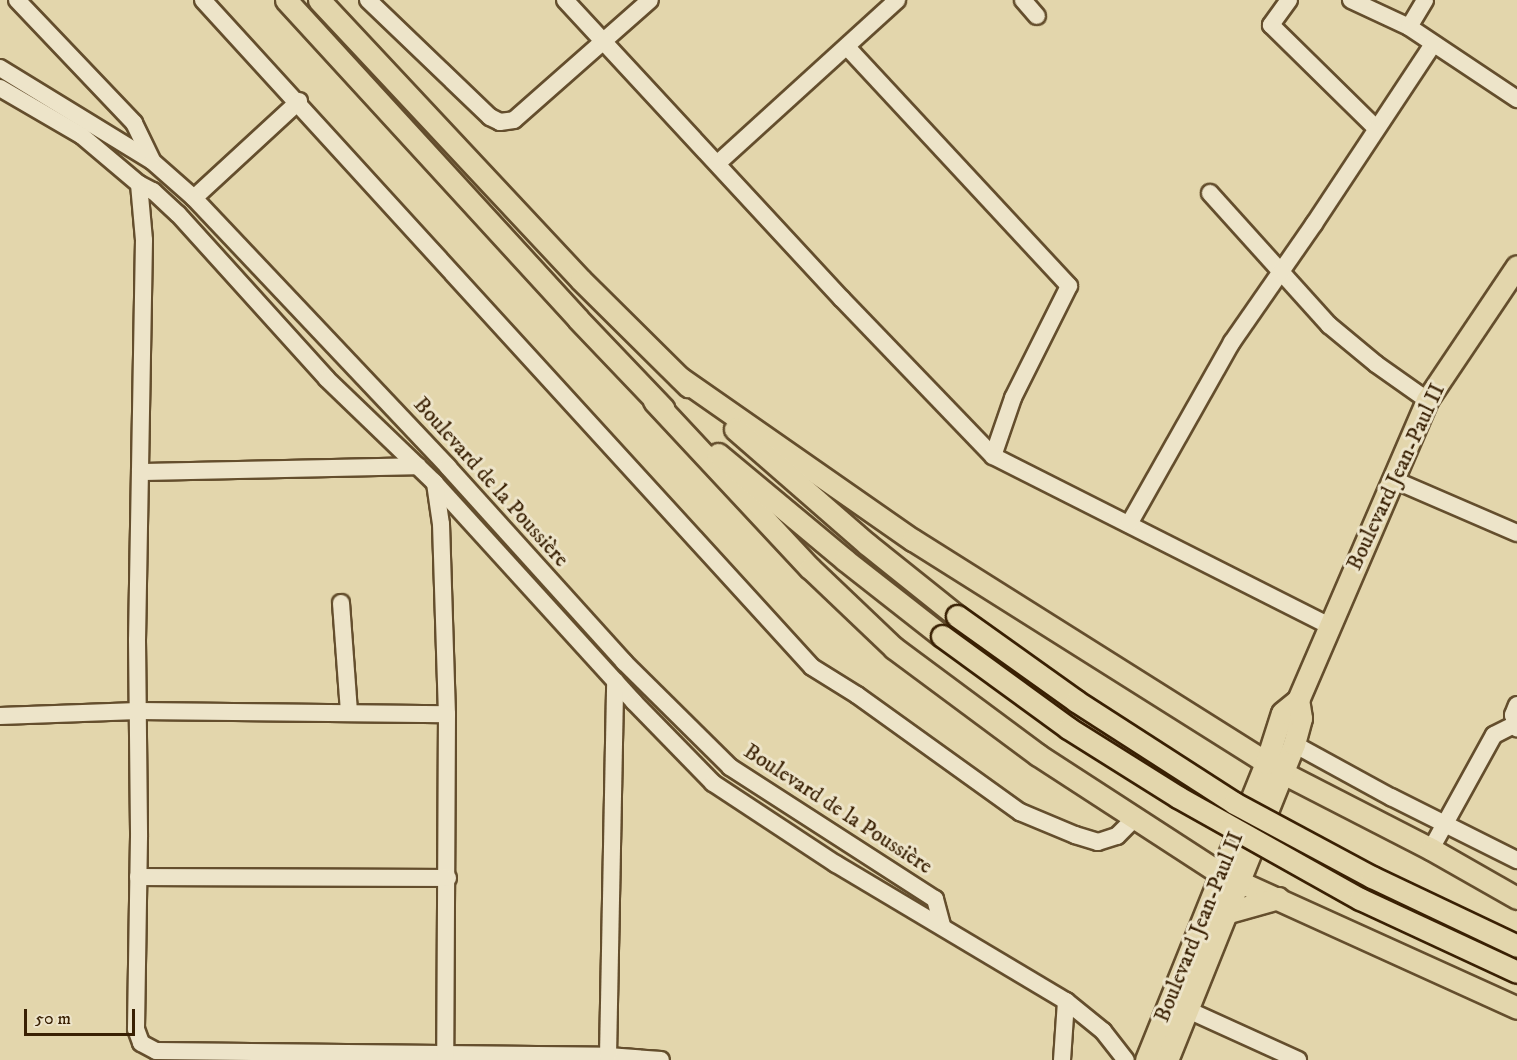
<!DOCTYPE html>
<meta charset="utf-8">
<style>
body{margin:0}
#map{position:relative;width:1517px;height:1060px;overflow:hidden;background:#e3d6ac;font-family:"IM FELL DW Pica",serif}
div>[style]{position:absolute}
.roads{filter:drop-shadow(2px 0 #644e2d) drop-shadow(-2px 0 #644e2d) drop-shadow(0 2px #644e2d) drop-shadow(0 -2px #644e2d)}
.minor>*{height:16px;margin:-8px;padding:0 8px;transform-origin:8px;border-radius:8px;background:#ede4c9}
.major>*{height:21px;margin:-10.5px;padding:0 10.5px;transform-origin:10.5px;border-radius:10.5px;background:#e3d6ac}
.bridges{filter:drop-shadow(2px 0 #392003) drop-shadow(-2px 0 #392003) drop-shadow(0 2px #392003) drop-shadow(0 -2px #392003)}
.major-bridge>*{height:21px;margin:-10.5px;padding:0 10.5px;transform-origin:10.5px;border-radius:10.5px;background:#e3d6ac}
span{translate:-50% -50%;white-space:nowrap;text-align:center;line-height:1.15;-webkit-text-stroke:6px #ede4c9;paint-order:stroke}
.street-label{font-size:22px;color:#392003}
.scale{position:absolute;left:24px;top:1009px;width:111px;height:27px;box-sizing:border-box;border:3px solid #392003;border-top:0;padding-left:8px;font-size:18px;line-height:21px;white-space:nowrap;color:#392003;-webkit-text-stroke:4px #ede4c9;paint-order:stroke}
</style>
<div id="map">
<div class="roads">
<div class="minor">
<i style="left:17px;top:0;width:170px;rotate:46.4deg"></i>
<i style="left:134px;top:123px;width:41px;rotate:64.1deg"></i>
<i style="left:203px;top:0;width:903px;rotate:47.6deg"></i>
<i style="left:812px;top:667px;width:53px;rotate:31.9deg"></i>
<i style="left:857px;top:695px;width:201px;rotate:35.7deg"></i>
<i style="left:1020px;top:812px;width:60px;rotate:22.7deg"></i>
<i style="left:1075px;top:835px;width:24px;rotate:17deg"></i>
<i style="left:1098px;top:842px;width:20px;rotate:-18deg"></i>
<i style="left:1117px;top:836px;width:27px;rotate:-45deg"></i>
<i style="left:368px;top:0;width:169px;rotate:43.8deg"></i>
<i style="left:490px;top:117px;width:11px;rotate:27deg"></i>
<i style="left:500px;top:122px;width:14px;rotate:-8deg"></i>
<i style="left:514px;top:120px;width:181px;rotate:-41.4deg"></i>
<i style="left:565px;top:0;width:408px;rotate:47.2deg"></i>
<i style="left:842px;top:299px;width:218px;rotate:46.1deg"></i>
<i style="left:993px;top:456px;width:375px;rotate:26.8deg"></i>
<i style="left:1023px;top:0;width:21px;rotate:49deg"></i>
<i style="left:1289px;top:0;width:31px;rotate:126deg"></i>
<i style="left:1271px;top:25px;width:148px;rotate:44.5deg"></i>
<i style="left:1351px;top:0;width:64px;rotate:25deg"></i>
<i style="left:1409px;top:27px;width:130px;rotate:33.7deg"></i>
<i style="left:1409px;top:27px;width:31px;rotate:-59deg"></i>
<i style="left:847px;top:47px;width:326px;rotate:47.1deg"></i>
<i style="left:1069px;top:286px;width:125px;rotate:116.6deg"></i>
<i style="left:1013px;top:398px;width:61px;rotate:109deg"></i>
<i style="left:0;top:68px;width:178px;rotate:31.5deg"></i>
<i style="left:152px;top:161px;width:56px;rotate:41.4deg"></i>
<i style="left:194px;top:198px;width:370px;rotate:46.6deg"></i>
<i style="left:448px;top:467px;width:263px;rotate:47.9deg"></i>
<i style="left:624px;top:662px;width:149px;rotate:44.7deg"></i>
<i style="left:730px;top:767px;width:244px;rotate:32.8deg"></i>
<i style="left:935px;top:899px;width:28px;rotate:75deg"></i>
<i style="left:0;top:88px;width:95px;rotate:30.3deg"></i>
<i style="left:82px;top:136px;width:75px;rotate:40.1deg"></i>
<i style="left:139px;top:184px;width:16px;rotate:27deg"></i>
<i style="left:153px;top:191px;width:34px;rotate:43deg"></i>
<i style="left:178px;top:214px;width:222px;rotate:47.9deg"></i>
<i style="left:327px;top:379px;width:149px;rotate:43.9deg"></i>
<i style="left:434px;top:482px;width:297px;rotate:47.7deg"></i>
<i style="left:634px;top:702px;width:113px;rotate:45.7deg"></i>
<i style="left:713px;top:783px;width:147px;rotate:33.4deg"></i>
<i style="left:836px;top:864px;width:268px;rotate:30.8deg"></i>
<i style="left:1066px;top:1001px;width:48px;rotate:39deg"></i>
<i style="left:1103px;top:1031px;width:37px;rotate:52deg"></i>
<i style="left:718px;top:163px;width:242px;rotate:-42.3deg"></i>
<i style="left:139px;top:184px;width:56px;rotate:84.9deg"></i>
<i style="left:144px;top:240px;width:400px;rotate:91deg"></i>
<i style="left:137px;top:640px;width:197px;rotate:89.4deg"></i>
<i style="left:139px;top:837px;width:192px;rotate:90.9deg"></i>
<i style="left:136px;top:1029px;width:15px;rotate:70deg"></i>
<i style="left:141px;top:1043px;width:17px;rotate:28deg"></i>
<i style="left:156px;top:1051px;width:452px;rotate:0.6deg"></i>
<i style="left:608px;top:1056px;width:53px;rotate:4.3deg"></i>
<i style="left:1210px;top:193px;width:178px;rotate:48deg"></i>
<i style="left:1329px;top:325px;width:61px;rotate:39.7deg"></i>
<i style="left:1376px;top:364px;width:62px;rotate:35.2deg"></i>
<i style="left:194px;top:198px;width:143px;rotate:-42.7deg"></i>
<i style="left:140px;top:472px;width:278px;rotate:-1.2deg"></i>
<i style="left:1392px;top:479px;width:136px;rotate:23.4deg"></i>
<i style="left:435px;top:483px;width:41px;rotate:81.7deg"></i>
<i style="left:441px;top:524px;width:190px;rotate:88.2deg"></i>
<i style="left:447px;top:714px;width:346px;rotate:90.3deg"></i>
<i style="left:1129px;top:524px;width:209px;rotate:-60.5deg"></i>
<i style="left:1232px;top:342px;width:144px;rotate:-55.2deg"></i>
<i style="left:1314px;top:224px;width:216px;rotate:-56.5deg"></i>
<i style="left:341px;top:603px;width:110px;rotate:85.8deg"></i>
<i style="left:1517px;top:705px;width:11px;rotate:112deg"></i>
<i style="left:1513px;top:715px;width:14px;rotate:73deg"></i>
<i style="left:0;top:716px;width:138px;rotate:-2.1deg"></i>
<i style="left:138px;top:711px;width:309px;rotate:0.6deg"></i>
<i style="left:1294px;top:744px;width:111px;rotate:28.7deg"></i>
<i style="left:1391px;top:797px;width:141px;rotate:26.6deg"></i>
<i style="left:1431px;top:849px;width:130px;rotate:-61.1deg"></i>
<i style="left:1494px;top:735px;width:22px;rotate:-27deg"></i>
<i style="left:138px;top:877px;width:310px;rotate:0.2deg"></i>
<i style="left:1188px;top:1010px;width:121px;rotate:24.4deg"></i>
<i style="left:608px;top:1056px;width:375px;rotate:-88.9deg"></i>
<i style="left:1062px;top:1060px;width:59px;rotate:-86.1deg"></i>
</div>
<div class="major">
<i style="left:286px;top:0;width:432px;rotate:47.5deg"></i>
<i style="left:578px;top:319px;width:124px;rotate:46.3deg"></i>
<i style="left:319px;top:0;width:383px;rotate:46.9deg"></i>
<i style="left:581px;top:280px;width:151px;rotate:44.7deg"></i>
<i style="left:679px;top:377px;width:285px;rotate:34.9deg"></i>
<i style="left:913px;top:540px;width:437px;rotate:32.2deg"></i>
<i style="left:1283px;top:773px;width:166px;rotate:27.2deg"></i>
<i style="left:1431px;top:849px;width:99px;rotate:29.7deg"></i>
<i style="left:654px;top:401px;width:229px;rotate:47deg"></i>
<i style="left:810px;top:568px;width:116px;rotate:43.6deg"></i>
<i style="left:894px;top:648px;width:179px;rotate:36.6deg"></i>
<i style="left:1038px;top:755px;width:217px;rotate:33deg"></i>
<i style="left:1220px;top:873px;width:326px;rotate:24.4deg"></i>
<i style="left:735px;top:429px;width:175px;rotate:41.1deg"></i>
<i style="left:867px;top:544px;width:115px;rotate:38.7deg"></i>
<i style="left:718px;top:454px;width:165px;rotate:39.8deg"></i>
<i style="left:845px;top:560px;width:123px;rotate:38.1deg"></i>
<i style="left:1229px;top:912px;width:51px;rotate:-15.9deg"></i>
<i style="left:1146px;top:1060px;width:320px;rotate:-68deg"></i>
<i style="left:1266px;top:763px;width:52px;rotate:-72.3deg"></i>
<i style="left:1282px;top:713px;width:21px;rotate:-39deg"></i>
<i style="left:1298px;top:700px;width:327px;rotate:-66.7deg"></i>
<i style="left:1427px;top:400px;width:161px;rotate:-56.1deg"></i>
<i style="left:1167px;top:1060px;width:341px;rotate:-68.1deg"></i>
<i style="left:1294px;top:744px;width:27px;rotate:-75deg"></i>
<i style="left:1301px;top:718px;width:18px;rotate:-99deg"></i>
</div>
</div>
<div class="bridges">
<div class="major-bridge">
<i style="left:957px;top:616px;width:146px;rotate:35.5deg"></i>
<i style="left:1076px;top:701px;width:188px;rotate:32.8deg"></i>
<i style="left:1234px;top:803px;width:157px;rotate:28.2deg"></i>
<i style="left:1372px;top:877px;width:161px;rotate:25.4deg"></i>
<i style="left:942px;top:636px;width:156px;rotate:36.1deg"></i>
<i style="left:1068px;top:728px;width:130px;rotate:32.1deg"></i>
<i style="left:1178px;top:797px;width:209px;rotate:29.3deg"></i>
<i style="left:1360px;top:899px;width:173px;rotate:24.9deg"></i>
</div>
</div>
<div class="street-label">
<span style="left:1396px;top:477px;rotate:-65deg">Boulevard Jean-Paul II</span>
<span style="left:491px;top:482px;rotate:48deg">Boulevard de la Poussière</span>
<span style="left:838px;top:809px;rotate:33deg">Boulevard de la Poussière</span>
<span style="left:1199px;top:927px;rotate:-68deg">Boulevard Jean-Paul II</span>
</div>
<div class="scale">50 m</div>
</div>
